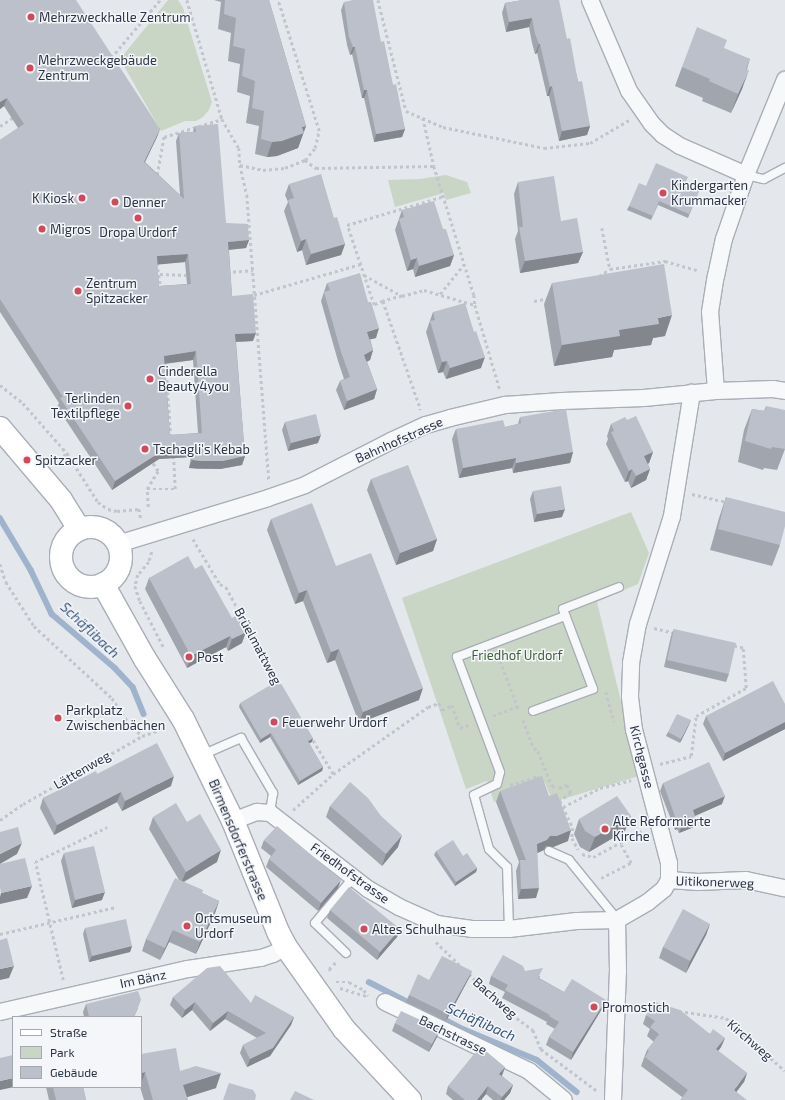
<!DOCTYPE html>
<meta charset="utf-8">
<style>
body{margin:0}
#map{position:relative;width:785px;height:1100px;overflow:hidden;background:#e4e7ec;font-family:"Exo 2",sans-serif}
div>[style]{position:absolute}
.green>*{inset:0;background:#c9d6c5}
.stream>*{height:5.5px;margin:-2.75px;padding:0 2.75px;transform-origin:2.75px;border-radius:2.75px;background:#9fb4cc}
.path>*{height:2.5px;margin-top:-1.25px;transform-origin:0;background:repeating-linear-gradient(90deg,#c2c5cb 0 3px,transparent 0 6px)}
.roads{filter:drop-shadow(1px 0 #a9aeb7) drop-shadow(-1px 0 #a9aeb7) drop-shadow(0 1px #a9aeb7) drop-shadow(0 -1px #a9aeb7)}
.lane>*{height:8px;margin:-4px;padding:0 4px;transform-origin:4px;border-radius:4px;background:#f7f8fa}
.street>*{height:16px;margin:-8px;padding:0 8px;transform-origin:8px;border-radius:8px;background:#f7f8fa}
.secondary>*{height:22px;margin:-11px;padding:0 11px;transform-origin:11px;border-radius:11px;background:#fff}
.secondary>.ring{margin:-11px;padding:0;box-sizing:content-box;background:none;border:22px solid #fff;border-radius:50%}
.wall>*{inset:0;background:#a1a5ae}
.shaded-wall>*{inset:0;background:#83868d}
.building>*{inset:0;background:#bbc0ca}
.dots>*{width:11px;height:11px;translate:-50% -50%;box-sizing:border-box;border:2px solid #f4f6f9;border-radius:50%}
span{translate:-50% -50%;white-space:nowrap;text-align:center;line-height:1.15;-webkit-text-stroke:3px #f4f6f9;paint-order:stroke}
.poi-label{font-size:13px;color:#2b3445}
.left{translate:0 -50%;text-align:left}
.right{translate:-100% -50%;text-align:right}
.street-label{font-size:13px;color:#2b3445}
.park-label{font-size:13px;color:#3f6138}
.water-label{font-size:14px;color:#34527a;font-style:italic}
.legend{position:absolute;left:12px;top:1016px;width:130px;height:72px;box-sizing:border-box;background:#f4f6f9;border:1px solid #a4a8b1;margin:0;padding:5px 7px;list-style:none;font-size:12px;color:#2b3445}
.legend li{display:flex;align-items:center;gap:8px;height:20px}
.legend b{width:20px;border:1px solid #a4a8b1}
</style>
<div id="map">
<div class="green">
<i style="clip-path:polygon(168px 0,178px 0,183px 8px,212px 102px,209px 110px,203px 117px,196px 121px,185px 121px,161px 131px,120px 59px)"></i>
<i style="clip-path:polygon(446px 175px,467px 182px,471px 193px,446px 200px,444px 193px,395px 207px,388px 180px,420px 179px)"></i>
<i style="clip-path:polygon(631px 512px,649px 553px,638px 584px,597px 602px,639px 776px,553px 802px,545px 783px,494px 802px,487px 781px,466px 789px,402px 598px)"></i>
</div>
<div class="stream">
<i style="left:0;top:518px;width:61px;rotate:59.2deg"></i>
<i style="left:31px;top:570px;width:49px;rotate:64.5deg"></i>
<i style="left:52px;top:614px;width:83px;rotate:40.6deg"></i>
<i style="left:115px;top:668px;width:26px;rotate:47deg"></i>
<i style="left:133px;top:687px;width:29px;rotate:68deg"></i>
<i style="left:369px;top:982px;width:48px;rotate:27.1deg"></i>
<i style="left:440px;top:1017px;width:26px;rotate:28deg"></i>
<i style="left:463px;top:1029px;width:80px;rotate:22.7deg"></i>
<i style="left:537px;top:1060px;width:51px;rotate:38.7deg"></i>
</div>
<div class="path">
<i style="left:187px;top:0;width:124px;rotate:73.6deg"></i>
<i style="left:222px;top:119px;width:34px;rotate:60deg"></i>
<i style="left:239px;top:148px;width:17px;rotate:87deg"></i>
<i style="left:240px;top:165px;width:31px;rotate:77deg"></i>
<i style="left:247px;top:195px;width:286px;rotate:85.6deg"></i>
<i style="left:378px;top:0;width:114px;rotate:75.8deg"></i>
<i style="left:406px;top:111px;width:40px;rotate:23.4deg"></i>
<i style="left:443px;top:127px;width:103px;rotate:11.7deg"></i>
<i style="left:544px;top:148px;width:46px;rotate:-6.2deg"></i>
<i style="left:590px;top:143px;width:45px;rotate:-30.5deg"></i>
<i style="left:110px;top:56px;width:6px;rotate:-31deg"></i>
<i style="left:115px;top:53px;width:70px;rotate:-49.7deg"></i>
<i style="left:423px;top:118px;width:49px;rotate:77.1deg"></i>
<i style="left:0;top:126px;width:17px;rotate:-33deg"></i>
<i style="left:305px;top:160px;width:14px;rotate:36deg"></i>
<i style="left:316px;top:168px;width:118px;rotate:-1deg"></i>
<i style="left:434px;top:166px;width:135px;rotate:72.8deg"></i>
<i style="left:474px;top:295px;width:10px;rotate:84deg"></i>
<i style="left:475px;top:305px;width:89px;rotate:73.6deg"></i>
<i style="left:240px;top:165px;width:24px;rotate:12deg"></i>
<i style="left:263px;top:170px;width:22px;rotate:-5deg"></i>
<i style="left:285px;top:168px;width:22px;rotate:-22deg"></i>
<i style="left:305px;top:160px;width:16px;rotate:-50deg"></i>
<i style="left:315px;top:148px;width:17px;rotate:-77deg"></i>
<i style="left:319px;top:131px;width:137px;rotate:-107.4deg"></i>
<i style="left:157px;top:175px;width:39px;rotate:-80deg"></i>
<i style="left:164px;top:137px;width:61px;rotate:-17.2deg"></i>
<i style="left:602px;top:228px;width:42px;rotate:79deg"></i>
<i style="left:157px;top:263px;width:26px;rotate:81deg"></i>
<i style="left:227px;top:272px;width:26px;rotate:-4deg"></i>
<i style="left:160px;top:274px;width:26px;rotate:2deg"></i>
<i style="left:364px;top:275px;width:43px;rotate:28.9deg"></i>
<i style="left:402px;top:296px;width:23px;rotate:-15deg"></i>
<i style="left:424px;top:290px;width:53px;rotate:16.4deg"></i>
<i style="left:599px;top:276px;width:13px;rotate:-32deg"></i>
<i style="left:610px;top:269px;width:56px;rotate:-8.3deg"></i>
<i style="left:665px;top:261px;width:36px;rotate:16deg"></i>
<i style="left:440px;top:294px;width:38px;rotate:-51deg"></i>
<i style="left:254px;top:295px;width:111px;rotate:-16.2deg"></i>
<i style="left:402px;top:296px;width:20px;rotate:165deg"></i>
<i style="left:383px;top:301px;width:115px;rotate:70.8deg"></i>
<i style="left:383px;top:301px;width:10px;rotate:156deg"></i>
<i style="left:374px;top:305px;width:84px;rotate:-108.6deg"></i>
<i style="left:347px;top:225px;width:101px;rotate:-16.6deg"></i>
<i style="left:534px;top:301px;width:16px;rotate:-11deg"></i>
<i style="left:166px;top:362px;width:75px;rotate:86.2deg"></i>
<i style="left:0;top:385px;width:29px;rotate:38deg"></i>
<i style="left:23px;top:403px;width:67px;rotate:48.7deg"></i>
<i style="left:67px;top:453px;width:58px;rotate:57.7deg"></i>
<i style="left:98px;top:502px;width:12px;rotate:35deg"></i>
<i style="left:108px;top:509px;width:9px;rotate:13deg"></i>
<i style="left:117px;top:511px;width:22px;rotate:-5deg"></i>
<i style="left:139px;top:509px;width:10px;rotate:79deg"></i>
<i style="left:59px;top:460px;width:11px;rotate:-41deg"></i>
<i style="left:147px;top:489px;width:28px"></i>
<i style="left:175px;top:489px;width:33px;rotate:-93deg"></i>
<i style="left:692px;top:494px;width:36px;rotate:13deg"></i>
<i style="left:148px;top:507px;width:18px;rotate:-93deg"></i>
<i style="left:147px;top:489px;width:21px;rotate:-59deg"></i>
<i style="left:158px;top:471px;width:12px;rotate:-125deg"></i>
<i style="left:193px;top:539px;width:52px;rotate:59deg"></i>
<i style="left:220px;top:584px;width:7px;rotate:27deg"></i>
<i style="left:226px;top:587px;width:109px;rotate:61.6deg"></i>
<i style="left:152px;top:552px;width:10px;rotate:107deg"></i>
<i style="left:149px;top:562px;width:17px;rotate:130deg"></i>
<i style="left:138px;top:575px;width:11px;rotate:105deg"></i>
<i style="left:135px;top:586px;width:16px;rotate:72deg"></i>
<i style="left:140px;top:601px;width:51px;rotate:62.9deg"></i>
<i style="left:0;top:564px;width:19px;rotate:72deg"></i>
<i style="left:6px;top:582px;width:52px;rotate:57.5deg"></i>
<i style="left:34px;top:626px;width:106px;rotate:42.7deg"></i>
<i style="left:112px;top:698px;width:30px;rotate:56deg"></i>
<i style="left:129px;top:723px;width:18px;rotate:45deg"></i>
<i style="left:654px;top:628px;width:21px;rotate:14deg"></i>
<i style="left:498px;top:655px;width:59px;rotate:69.1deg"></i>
<i style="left:606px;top:692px;width:31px;rotate:75deg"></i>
<i style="left:493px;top:716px;width:27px;rotate:-22deg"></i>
<i style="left:523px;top:720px;width:30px;rotate:69deg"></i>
<i style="left:534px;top:748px;width:5px;rotate:37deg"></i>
<i style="left:538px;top:751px;width:38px;rotate:68deg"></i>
<i style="left:552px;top:786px;width:7px;rotate:16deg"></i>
<i style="left:559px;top:788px;width:9px;rotate:-21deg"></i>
<i style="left:567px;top:785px;width:9px;rotate:63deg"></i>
<i style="left:571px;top:793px;width:14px;rotate:144deg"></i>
<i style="left:560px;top:801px;width:30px;rotate:64deg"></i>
<i style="left:573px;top:828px;width:10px;rotate:96deg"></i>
<i style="left:572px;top:838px;width:13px;rotate:61deg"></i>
<i style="left:660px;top:764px;width:32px;rotate:-14deg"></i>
<i style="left:691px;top:756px;width:40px;rotate:-82.9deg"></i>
<i style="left:696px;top:716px;width:57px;rotate:-29.2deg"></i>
<i style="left:746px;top:688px;width:40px;rotate:-94.3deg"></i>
<i style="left:743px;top:648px;width:9px;rotate:-167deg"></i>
<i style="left:333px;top:774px;width:116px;rotate:-35.2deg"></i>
<i style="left:428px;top:707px;width:12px;rotate:-20deg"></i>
<i style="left:439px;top:703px;width:8px;rotate:67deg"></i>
<i style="left:442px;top:710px;width:11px;rotate:-27deg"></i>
<i style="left:452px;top:705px;width:24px;rotate:71deg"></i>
<i style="left:460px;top:728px;width:9px;rotate:-21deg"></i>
<i style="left:510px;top:785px;width:28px;rotate:-18deg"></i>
<i style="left:537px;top:776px;width:4px;rotate:63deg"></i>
<i style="left:563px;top:807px;width:42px;rotate:-27.2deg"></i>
<i style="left:600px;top:788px;width:32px;rotate:-14deg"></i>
<i style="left:293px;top:810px;width:54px;rotate:-42deg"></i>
<i style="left:333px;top:774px;width:41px;rotate:-121deg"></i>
<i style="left:0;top:820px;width:28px;rotate:-35deg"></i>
<i style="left:23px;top:804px;width:137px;rotate:-29.7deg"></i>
<i style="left:142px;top:736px;width:24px;rotate:-19deg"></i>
<i style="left:582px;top:854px;width:11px;rotate:15deg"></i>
<i style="left:593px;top:857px;width:55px;rotate:-28deg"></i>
<i style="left:601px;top:878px;width:34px;rotate:-27deg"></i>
<i style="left:631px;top:863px;width:23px;rotate:-119deg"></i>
<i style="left:0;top:934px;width:119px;rotate:-13.1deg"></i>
<i style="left:436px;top:942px;width:35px;rotate:44deg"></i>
<i style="left:330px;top:971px;width:2px;rotate:-117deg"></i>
<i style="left:329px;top:969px;width:11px;rotate:-45deg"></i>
<i style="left:469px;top:974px;width:53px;rotate:44.2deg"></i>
<i style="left:507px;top:1011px;width:32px;rotate:36deg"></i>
<i style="left:533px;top:1030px;width:21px;rotate:67deg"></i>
<i style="left:541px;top:1049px;width:69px;rotate:36.7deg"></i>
<i style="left:63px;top:980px;width:121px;rotate:-103.3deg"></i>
<i style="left:35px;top:862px;width:80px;rotate:-25.9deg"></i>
<i style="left:336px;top:982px;width:13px"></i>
<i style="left:349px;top:982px;width:17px;rotate:28deg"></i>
<i style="left:364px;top:990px;width:7px;rotate:56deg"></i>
<i style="left:340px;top:988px;width:28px;rotate:17deg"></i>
<i style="left:633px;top:1005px;width:21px;rotate:5deg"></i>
<i style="left:679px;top:1011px;width:48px;rotate:8.5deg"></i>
<i style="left:726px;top:1018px;width:79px;rotate:41.9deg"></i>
</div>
<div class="roads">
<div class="lane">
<i style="left:746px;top:175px;width:18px;rotate:13deg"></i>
<i style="left:764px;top:179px;width:24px;rotate:-28deg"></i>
<i style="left:533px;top:711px;width:64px;rotate:-20.1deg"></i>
<i style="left:593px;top:689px;width:85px;rotate:-110.6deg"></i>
<i style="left:563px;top:609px;width:60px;rotate:-21.4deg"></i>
<i style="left:202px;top:755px;width:43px;rotate:-23.6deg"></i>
<i style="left:241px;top:738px;width:64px;rotate:59.8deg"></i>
<i style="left:273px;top:793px;width:20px;rotate:99deg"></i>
<i style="left:549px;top:851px;width:22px;rotate:24deg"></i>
<i style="left:569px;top:860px;width:76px;rotate:50.9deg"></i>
<i style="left:509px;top:929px;width:62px;rotate:-91.8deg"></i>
<i style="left:507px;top:867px;width:25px;rotate:-135deg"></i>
<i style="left:489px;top:849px;width:56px;rotate:-105.5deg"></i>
<i style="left:474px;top:795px;width:25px;rotate:-26deg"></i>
<i style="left:497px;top:784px;width:12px;rotate:-76deg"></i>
<i style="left:500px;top:772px;width:123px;rotate:-110.5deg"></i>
<i style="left:457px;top:657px;width:116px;rotate:-20.8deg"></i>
<i style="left:346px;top:953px;width:43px;rotate:-135.9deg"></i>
<i style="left:315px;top:923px;width:59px;rotate:-49.8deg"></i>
</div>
<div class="street">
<i style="left:590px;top:0;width:99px;rotate:66.8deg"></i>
<i style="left:629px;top:91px;width:40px;rotate:55.1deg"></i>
<i style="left:652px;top:124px;width:16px;rotate:45deg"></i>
<i style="left:663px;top:135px;width:20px;rotate:33deg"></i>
<i style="left:680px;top:146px;width:72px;rotate:23.7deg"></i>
<i style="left:716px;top:391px;width:79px;rotate:-94.3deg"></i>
<i style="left:710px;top:312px;width:36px;rotate:-81deg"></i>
<i style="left:716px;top:276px;width:38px;rotate:-78deg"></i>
<i style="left:724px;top:239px;width:68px;rotate:-71deg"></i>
<i style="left:746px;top:175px;width:103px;rotate:-67.7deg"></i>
<i style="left:118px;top:544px;width:157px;rotate:-17deg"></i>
<i style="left:268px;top:498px;width:39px;rotate:-19deg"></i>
<i style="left:305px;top:485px;width:97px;rotate:-27.1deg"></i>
<i style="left:391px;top:441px;width:38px;rotate:-25deg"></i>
<i style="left:426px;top:425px;width:25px;rotate:-16deg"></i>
<i style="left:450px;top:418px;width:57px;rotate:-13.3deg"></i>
<i style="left:505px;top:405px;width:57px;rotate:-4deg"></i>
<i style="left:562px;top:401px;width:82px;rotate:-2.1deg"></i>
<i style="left:644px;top:398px;width:72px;rotate:-5.6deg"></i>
<i style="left:716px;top:391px;width:57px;rotate:-2deg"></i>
<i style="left:773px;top:389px;width:12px;rotate:9deg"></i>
<i style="left:233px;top:821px;width:26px;rotate:-21deg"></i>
<i style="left:257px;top:812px;width:13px;rotate:4deg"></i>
<i style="left:270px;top:813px;width:124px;rotate:37.8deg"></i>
<i style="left:368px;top:889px;width:36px;rotate:30deg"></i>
<i style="left:399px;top:907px;width:42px;rotate:24.1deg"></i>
<i style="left:437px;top:924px;width:35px;rotate:8deg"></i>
<i style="left:472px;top:929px;width:37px"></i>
<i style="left:509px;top:929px;width:68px;rotate:-6.7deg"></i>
<i style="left:577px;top:921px;width:40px;rotate:-1.4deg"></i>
<i style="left:617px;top:920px;width:36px;rotate:-30deg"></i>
<i style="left:648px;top:902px;width:21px;rotate:-39deg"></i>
<i style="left:664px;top:889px;width:10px;rotate:-61deg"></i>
<i style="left:669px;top:880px;width:17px;rotate:-90deg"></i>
<i style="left:669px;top:863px;width:138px;rotate:-104.7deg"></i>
<i style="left:634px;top:730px;width:34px;rotate:-97deg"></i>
<i style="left:630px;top:696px;width:33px;rotate:-88deg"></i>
<i style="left:631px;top:663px;width:40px;rotate:-80deg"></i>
<i style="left:638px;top:624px;width:113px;rotate:-72.5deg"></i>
<i style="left:672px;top:516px;width:125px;rotate:-80.8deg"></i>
<i style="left:669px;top:880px;width:29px;rotate:4deg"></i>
<i style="left:698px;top:882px;width:48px;rotate:-2.4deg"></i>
<i style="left:746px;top:880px;width:40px;rotate:12deg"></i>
<i style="left:385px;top:1002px;width:160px;rotate:25.6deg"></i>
<i style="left:529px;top:1071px;width:45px;rotate:39.6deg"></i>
<i style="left:0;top:1012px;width:193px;rotate:-12.9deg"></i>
<i style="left:188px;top:969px;width:74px;rotate:-8.6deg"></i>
<i style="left:261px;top:958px;width:13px;rotate:-18deg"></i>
<i style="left:273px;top:954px;width:15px;rotate:-28deg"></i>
<i style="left:613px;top:1100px;width:129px;rotate:-87.8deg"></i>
<i style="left:618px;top:971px;width:51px;rotate:-91.1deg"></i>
</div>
<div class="secondary">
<i style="left:0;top:428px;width:94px;rotate:49.7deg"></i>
<i style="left:61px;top:500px;width:34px;rotate:58deg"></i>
<i class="ring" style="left:61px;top:527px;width:38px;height:38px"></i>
<i style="left:103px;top:584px;width:86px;rotate:60.8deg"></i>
<i style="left:145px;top:659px;width:71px;rotate:57.7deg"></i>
<i style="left:183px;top:719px;width:114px;rotate:63.9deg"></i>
<i style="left:233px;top:821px;width:120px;rotate:67.9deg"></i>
<i style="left:278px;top:932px;width:17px;rotate:62deg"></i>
<i style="left:286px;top:947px;width:100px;rotate:54.7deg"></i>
<i style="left:344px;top:1029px;width:97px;rotate:47.1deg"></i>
</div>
</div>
<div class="wall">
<i style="clip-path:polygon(evenodd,0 0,160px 129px,157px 137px,145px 162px,180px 195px,176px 141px,179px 133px,193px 132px,195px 126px,226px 223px,249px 240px,246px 248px,229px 250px,232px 296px,253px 341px,236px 342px,245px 456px,242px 465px,220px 469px,198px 469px,189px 468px,191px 457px,159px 459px,112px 490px,57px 407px,59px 403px,0 312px,0 140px,18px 128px,4px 106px,0 109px,0 0,185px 262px,187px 284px,159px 286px,157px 264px,185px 262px,0 0,193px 360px,198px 433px,170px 435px,165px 364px,193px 360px)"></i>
<i style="clip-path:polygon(214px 0,269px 0,306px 126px,298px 148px,277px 156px,267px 157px,255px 154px,259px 126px,246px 123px,250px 96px,237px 92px,240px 64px,228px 61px,231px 33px,218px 29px,221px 2px)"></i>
<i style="clip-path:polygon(523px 0,567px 39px,590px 126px,587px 135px,559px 141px,549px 96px,547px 96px,537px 53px,535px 54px,532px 43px,529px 27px,506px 32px,502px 13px,505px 3px)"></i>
<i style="clip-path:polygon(344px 2px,381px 42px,405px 129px,402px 137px,374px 142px,364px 98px,362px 98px,352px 54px,350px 55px,347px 45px,341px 10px)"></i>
<i style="clip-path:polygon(724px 49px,750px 59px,747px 69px,742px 89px,731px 113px,702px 101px,703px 98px,675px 86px,682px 67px)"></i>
<i style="clip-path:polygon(518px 182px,561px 221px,583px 252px,578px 263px,520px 273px,515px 239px,518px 231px,514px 194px)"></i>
<i style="clip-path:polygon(289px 184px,334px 218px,345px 244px,341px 255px,306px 265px,302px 250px,297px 252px,284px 211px,288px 202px,285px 195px)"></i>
<i style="clip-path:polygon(684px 185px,699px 191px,688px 218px,658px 205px,651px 220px,627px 210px,629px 206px,646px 186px)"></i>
<i style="clip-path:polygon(402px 210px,443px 229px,454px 255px,450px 266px,415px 277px,413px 269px,407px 271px,395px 230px)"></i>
<i style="clip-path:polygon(327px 283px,376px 338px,370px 339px,373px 350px,370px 360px,367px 362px,377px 389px,374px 399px,344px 410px,336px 390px,340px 381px,344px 379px,338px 361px,321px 301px)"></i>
<i style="clip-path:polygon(552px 283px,665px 336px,653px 338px,651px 345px,614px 350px,612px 357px,554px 366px,544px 304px)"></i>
<i style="clip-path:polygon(433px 312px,481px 368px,446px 379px,443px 372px,438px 373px,426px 332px)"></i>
<i style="clip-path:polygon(766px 406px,785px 449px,777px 470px,764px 468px,763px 470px,738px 462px,744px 430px,752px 409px,764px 411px)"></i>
<i style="clip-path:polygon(520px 417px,573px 452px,570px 463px,513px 473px,512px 468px,459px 478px,452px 439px,456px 429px,505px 427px,518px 424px)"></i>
<i style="clip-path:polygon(627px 420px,653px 452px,649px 463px,648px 464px,650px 469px,646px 480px,631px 488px,628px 481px,625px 482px,606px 444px,608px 439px,607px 436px,611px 424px)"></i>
<i style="clip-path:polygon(285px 422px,318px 443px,288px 451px,282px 430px)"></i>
<i style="clip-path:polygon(371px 479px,437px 539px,433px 551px,396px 565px,367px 490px)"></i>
<i style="clip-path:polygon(533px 491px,562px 517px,534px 522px,530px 499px)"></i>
<i style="clip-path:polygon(726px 497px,780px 545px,772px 566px,710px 550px,719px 518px)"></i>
<i style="clip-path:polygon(271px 519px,336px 566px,419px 700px,359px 723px,335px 660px,327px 663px,303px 601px,295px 604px,267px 530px)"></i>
<i style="clip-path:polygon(195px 569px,242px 643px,228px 651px,226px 647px,187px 668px,145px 589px,149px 578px)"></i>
<i style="clip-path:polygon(674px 629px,729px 674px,726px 682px,664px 667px,671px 636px)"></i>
<i style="clip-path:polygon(240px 703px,312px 742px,309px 743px,323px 767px,322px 771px,298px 785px,270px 737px,260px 743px,239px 707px)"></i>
<i style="clip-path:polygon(785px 704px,785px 729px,723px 761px,703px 724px,706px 716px)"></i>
<i style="clip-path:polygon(691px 720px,680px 743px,666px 736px,668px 732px)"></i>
<i style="clip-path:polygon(97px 774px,171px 786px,122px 811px,117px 802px,54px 835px,40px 808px,43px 798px)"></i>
<i style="clip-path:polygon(663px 783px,722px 804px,695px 816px,694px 827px,679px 833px,677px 829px,675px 830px,660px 791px)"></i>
<i style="clip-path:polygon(500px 791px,549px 796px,568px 841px,553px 847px,546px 846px,544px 850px,537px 853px,536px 898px,518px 899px,516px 871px,519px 862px,496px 802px)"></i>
<i style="clip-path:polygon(330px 806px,381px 816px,398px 847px,382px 866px,326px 817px)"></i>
<i style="clip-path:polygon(153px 817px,187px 822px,217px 862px,184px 882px,202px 893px,219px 901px,215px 913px,196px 954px,169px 942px,160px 960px,142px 951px,146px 939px,179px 880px,149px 829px)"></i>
<i style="clip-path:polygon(579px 819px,625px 831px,589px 852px,580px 847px,574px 834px)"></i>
<i style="clip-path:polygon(264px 840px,338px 888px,318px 911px,266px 867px,269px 859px,271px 856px,261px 848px)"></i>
<i style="clip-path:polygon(436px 851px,463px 856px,477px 868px,476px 872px,455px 886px,434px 855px)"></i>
<i style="clip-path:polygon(64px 853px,102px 900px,72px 908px,61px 861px)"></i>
<i style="clip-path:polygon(330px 910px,400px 929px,397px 937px,377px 960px,327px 918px)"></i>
<i style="clip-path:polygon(710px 924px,706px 935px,686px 973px,659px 958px,663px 947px)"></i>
<i style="clip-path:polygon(85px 928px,132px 946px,130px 952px,89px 962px,83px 934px)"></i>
<i style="clip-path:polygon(472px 971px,469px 978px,446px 1021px,406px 1002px,409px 995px)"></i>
<i style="clip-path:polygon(491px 976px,540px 976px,539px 978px,564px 992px,603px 1007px,571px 1060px,546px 1045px,549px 1037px,555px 1029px,546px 1024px,547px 1022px,502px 998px,505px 992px,489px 984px)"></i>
<i style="clip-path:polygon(173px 997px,251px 1003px,294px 1017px,291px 1025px,270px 1056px,247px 1067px,240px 1053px,243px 1045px,257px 1038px,225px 1019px,210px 1031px,192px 1010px,182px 1018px,170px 1005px)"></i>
<i style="clip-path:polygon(86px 1004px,138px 1008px,134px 1017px,84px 1017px,83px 1012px)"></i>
<i style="clip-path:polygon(646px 1015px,725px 1038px,721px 1047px,718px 1051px,747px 1073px,744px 1082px,682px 1097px,641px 1066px,647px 1050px,654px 1042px,647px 1036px,650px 1029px,643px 1024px)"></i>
<i style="clip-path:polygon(395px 1023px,437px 1037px,429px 1052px,392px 1031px)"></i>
<i style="clip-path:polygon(141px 1054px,180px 1071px,216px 1088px,187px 1097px,188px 1100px,144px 1100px,140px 1087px,141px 1087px)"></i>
<i style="clip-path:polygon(505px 1067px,502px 1076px,513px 1085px,510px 1093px,504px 1100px,493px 1100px,486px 1094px,481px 1100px,453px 1100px,446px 1094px,448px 1086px)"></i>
<i style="clip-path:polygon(46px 1087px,83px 1087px,86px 1100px,49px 1100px)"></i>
</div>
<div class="shaded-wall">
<i style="clip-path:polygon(532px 18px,529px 27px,506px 32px,509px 22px)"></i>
<i style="clip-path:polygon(539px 44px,540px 44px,537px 53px,535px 54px)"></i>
<i style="clip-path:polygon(353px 47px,355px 47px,352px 54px,350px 55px)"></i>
<i style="clip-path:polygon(749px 70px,742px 89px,731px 113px,738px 94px)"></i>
<i style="clip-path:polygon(552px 86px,549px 96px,547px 96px,550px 87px)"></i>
<i style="clip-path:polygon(364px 90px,367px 90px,364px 98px,362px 98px)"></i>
<i style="clip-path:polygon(7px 98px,4px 106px,0 109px,0 102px)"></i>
<i style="clip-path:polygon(306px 126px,298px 148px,277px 156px,267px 157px,272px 142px,302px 127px)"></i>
<i style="clip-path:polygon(590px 126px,587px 135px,559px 141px,562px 131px)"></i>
<i style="clip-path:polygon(160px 129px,157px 137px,141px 170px,144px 162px)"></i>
<i style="clip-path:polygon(405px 129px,402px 137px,374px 142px,376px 134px)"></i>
<i style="clip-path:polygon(306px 239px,302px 250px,297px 252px,301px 241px)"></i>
<i style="clip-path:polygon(249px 240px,246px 248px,225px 250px,228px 242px)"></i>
<i style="clip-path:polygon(345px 244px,341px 255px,306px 265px,311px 254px)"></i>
<i style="clip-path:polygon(583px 252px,578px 263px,520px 273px,525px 261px)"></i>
<i style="clip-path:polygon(188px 254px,185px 262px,154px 265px,157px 256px)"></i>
<i style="clip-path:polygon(454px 255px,450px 266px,415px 277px,419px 266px)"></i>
<i style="clip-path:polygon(417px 258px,413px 269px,407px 271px,411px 260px)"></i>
<i style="clip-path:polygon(672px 315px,665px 336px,653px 338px,651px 345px,614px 350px,612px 357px,554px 366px,562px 345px,619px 330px,658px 318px)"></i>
<i style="clip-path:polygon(379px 328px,376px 338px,364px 341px,367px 332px)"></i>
<i style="clip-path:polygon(256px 333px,253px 341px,232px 342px,235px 334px)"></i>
<i style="clip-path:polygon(373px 350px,370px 360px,361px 364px,364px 355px)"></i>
<i style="clip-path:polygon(196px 351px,193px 360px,161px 364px,164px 356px)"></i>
<i style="clip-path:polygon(485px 357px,481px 368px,446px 379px,450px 368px)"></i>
<i style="clip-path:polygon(447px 361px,443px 372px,438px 373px,442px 362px)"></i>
<i style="clip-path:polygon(377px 389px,374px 399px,344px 410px,347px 401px)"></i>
<i style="clip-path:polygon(321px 435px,318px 443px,288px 451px,291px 443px)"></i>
<i style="clip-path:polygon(194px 448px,191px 457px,159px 459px,112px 490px,115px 481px,162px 451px)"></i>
<i style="clip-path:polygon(573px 452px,570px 463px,513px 473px,516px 463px)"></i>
<i style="clip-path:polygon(653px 452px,649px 463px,640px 467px,644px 456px)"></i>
<i style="clip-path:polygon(245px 456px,242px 465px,220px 469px,189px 468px,192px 460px)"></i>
<i style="clip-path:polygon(516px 458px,512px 468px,459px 478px,463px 468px)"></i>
<i style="clip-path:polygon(632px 469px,628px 481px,625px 482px,629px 471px)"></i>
<i style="clip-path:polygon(650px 469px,646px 480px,631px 488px,636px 476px)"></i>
<i style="clip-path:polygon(565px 509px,562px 517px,534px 522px,537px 514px)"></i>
<i style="clip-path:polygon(437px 539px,433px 551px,396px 565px,400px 553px)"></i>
<i style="clip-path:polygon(307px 590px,303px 601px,295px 604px,299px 593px)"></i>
<i style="clip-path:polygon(246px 632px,242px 643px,228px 651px,232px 639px)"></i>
<i style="clip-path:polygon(230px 636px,226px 647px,187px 668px,191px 656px)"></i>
<i style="clip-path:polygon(339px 649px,335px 660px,327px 663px,331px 652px)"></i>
<i style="clip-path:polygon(423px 688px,419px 700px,359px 723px,363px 712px)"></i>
<i style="clip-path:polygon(691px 720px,689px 725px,680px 743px,681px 739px)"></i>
<i style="clip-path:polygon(785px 722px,785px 729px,723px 761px,725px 753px)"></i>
<i style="clip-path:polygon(271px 733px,270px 737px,260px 743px,261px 739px)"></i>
<i style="clip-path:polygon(313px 738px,312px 742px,306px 745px,308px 741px)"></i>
<i style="clip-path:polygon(323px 767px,322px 771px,298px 785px,300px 781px)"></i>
<i style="clip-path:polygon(174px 776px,171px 786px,122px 811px,125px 801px)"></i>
<i style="clip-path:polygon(121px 792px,117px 802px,54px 835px,57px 825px)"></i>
<i style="clip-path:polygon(725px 796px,722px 804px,690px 818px,693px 810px)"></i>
<i style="clip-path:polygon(631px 816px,625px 831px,589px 852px,595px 837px)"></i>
<i style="clip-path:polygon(696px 819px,694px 827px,679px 833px,682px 826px)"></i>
<i style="clip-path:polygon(680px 821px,677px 829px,675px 830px,677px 822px)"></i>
<i style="clip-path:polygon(571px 830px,568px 841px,553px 847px,546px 846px,544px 850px,533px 855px,537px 844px,550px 836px)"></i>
<i style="clip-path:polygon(402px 835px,398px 847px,382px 866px,386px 854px)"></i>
<i style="clip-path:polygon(22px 843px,17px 854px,0 864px,0 854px)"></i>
<i style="clip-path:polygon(221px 850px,217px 862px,181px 883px,186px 872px)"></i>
<i style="clip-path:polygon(477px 868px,476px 872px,455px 886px,456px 882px)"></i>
<i style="clip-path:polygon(341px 880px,338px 888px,318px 911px,321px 903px)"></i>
<i style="clip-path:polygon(32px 886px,27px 898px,0 904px,0 897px,1px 893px)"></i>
<i style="clip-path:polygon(539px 888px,536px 898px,518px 899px,521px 889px)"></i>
<i style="clip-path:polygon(105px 892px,102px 900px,72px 908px,75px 900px)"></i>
<i style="clip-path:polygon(219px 901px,215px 913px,196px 954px,200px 942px)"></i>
<i style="clip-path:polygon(710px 924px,706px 935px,686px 973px,690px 961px)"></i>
<i style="clip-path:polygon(400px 929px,397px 937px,377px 960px,380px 952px)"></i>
<i style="clip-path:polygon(173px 930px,169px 942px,160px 960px,165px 948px)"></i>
<i style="clip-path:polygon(132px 946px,130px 952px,89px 962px,92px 956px)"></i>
<i style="clip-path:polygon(14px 966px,9px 978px,0 980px,0 969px)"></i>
<i style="clip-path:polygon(472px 971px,469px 978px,446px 1021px,448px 1014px)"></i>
<i style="clip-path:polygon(606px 1000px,603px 1007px,571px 1060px,573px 1052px)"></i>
<i style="clip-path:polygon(195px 1002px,192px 1010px,182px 1018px,185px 1010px)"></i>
<i style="clip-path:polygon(228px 1011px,225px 1019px,210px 1031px,213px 1023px)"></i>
<i style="clip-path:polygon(294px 1017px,291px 1025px,270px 1056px,247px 1067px,250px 1059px)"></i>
<i style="clip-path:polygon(440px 1029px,437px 1037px,429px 1052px,432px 1044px)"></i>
<i style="clip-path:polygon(725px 1038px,721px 1047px,713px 1058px,716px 1049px)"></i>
<i style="clip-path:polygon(505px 1067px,502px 1075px,496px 1082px,499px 1074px)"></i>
<i style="clip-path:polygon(145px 1072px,141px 1084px,141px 1076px,142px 1073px)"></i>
<i style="clip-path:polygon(221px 1073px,216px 1088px,178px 1100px,183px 1085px)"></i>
<i style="clip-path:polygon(747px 1073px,744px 1082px,731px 1099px,734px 1090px)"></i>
<i style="clip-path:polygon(13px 1078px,13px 1087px,14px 1087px,0 1090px,0 1081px)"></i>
<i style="clip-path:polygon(513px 1085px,510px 1093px,504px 1100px,501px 1100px,502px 1097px)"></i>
<i style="clip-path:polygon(488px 1086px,486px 1094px,481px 1100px,477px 1100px)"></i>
</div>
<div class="building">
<i style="clip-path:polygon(evenodd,0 0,76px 0,160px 129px,144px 162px,184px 199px,179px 133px,196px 132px,195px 126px,218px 124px,226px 223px,248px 224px,249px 240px,228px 242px,232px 296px,253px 294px,256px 333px,235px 334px,245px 456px,223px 461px,200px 461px,192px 460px,194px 448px,162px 451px,115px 481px,60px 398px,63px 397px,0 299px,0 140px,24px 124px,7px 98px,0 102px,0 0,188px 254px,191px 284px,159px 286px,157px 256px,188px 254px,0 0,196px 351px,202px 433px,170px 435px,164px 356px,196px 351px)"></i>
<i style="clip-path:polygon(225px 0,269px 0,306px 126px,302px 127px,304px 133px,282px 141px,272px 142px,261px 139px,264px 111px,252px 108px,255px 81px,242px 76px,245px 49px,233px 46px,236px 18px,224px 14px)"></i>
<i style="clip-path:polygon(353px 0,373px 0,381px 42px,384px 41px,393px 85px,396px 84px,405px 129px,376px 134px,367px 90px,364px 90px,355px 47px,353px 47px,349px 37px,344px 2px)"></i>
<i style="clip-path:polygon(523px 0,559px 0,567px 39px,570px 38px,578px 82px,582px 81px,590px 126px,562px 131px,552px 86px,550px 87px,540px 44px,539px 44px,535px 34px,532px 18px,509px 22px,505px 3px)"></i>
<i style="clip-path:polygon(697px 27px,727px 40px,724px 48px,750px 59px,746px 69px,749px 70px,738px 94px,709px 81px,710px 79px,682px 67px)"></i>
<i style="clip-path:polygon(656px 163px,688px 177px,684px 185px,699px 191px,689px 214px,659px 201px,653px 216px,629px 206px,639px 183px,646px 186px)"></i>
<i style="clip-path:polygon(321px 174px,334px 218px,337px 217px,345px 244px,311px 254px,306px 239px,301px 241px,296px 226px,288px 200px,294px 198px,289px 184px)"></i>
<i style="clip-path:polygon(554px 176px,561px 221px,577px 218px,583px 252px,525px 261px,519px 227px,523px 227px,518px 182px)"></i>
<i style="clip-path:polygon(434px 201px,443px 229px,446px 229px,454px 255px,419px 266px,417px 258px,411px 260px,399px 219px,404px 217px,402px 210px)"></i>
<i style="clip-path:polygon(664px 264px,672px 315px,658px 318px,659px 324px,619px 330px,620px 336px,562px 345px,552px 283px)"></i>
<i style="clip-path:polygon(360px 273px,368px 302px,371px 302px,379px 328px,367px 332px,373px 350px,364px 355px,377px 389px,347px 401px,340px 381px,350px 377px,341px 352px,324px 292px,330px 290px,327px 283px)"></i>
<i style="clip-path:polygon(465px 303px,474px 332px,476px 331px,485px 357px,450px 368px,447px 361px,442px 362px,430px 321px,435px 320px,433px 312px)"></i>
<i style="clip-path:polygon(766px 406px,785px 410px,785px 449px,772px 447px,771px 449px,745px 441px,752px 409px,765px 411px)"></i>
<i style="clip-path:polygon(566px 409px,573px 452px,516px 463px,516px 458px,463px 468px,456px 429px,503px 420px,505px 427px,521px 423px,520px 417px)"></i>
<i style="clip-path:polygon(316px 414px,321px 435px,291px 443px,285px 422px)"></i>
<i style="clip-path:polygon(636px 416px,653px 452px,644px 456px,650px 469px,636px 476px,632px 469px,629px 471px,611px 432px,614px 431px,611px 424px,625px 417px,627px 420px)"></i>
<i style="clip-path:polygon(408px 465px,437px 539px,400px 553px,371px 479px)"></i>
<i style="clip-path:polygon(561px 486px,565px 509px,537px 514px,533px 491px)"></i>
<i style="clip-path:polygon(726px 497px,785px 512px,785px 526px,780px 545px,718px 529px)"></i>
<i style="clip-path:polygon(312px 503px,336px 566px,371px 553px,423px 688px,363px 712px,339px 649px,331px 652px,307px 590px,299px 593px,271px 519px)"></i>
<i style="clip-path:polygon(188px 556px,195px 569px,202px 565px,232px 618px,237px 615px,246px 632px,232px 639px,230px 636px,191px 656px,149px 578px)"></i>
<i style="clip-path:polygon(674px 629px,736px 643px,729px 674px,667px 660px)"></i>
<i style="clip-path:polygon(279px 680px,313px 738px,308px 741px,323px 767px,300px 781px,271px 733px,261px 739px,240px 703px)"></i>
<i style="clip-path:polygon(773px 681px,785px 704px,785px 722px,725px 753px,706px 716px)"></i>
<i style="clip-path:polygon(677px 714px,691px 720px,681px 739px,668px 732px)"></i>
<i style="clip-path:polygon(157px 743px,174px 776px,125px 801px,121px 792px,57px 825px,43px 798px,96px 771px,97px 774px)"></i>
<i style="clip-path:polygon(709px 762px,725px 796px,693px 810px,696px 819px,682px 826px,680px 821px,677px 822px,663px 783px)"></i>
<i style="clip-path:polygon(542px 776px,549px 796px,557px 793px,571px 830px,557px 836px,550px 836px,547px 840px,537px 844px,539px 888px,521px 889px,520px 860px,526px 860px,500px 791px)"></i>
<i style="clip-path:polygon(350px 782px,368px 798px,381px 816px,402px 835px,386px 854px,330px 806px)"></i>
<i style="clip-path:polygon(617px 796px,631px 816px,595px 837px,585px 831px,579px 819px)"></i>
<i style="clip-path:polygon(176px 803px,187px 822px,200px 814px,221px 850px,186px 872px,153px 817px)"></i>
<i style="clip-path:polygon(277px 826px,341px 880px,321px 903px,269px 859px,276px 850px,264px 840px)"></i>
<i style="clip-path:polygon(18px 827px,22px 843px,0 854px,0 832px)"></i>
<i style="clip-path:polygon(453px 840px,463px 856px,467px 853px,477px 868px,456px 882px,436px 851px)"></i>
<i style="clip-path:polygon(94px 846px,105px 892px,75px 900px,64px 853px)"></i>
<i style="clip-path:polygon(25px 858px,32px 886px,1px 893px,0 887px,0 864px)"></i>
<i style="clip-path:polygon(175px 878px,203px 890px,202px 893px,219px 901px,200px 942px,173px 930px,165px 948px,146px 939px)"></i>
<i style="clip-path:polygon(349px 887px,400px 929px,380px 952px,330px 910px)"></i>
<i style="clip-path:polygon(683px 909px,710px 924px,690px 961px,663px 947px)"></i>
<i style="clip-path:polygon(126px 919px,132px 946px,92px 956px,85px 928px)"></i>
<i style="clip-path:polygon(7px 938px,14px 966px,0 969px,0 940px)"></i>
<i style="clip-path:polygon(503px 955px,523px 966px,525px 971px,543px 968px,538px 978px,564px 992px,572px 979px,606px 1000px,573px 1052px,549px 1037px,559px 1022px,549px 1016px,550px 1015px,505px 990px,508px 985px,491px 976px)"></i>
<i style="clip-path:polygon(442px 956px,472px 971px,448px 1014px,409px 995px,418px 974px,429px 980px)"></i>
<i style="clip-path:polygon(220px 966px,251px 1003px,255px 995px,294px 1017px,273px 1048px,250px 1059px,243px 1045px,266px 1033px,228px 1011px,213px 1023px,195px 1002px,185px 1010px,173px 997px,207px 968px)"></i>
<i style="clip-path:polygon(138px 991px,141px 1000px,134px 1017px,89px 1017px,86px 1004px)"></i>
<i style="clip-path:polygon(655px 1002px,680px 1010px,710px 1034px,713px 1029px,725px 1038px,716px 1049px,747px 1073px,734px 1090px,747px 1100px,680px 1100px,688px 1090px,645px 1057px,649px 1051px,647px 1050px,659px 1034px,650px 1027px,655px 1021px,646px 1015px)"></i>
<i style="clip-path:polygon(401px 1011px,440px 1029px,432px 1044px,395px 1023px)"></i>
<i style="clip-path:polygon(176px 1048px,180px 1071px,196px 1066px,221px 1073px,183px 1085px,188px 1100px,153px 1100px,145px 1072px,142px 1073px,141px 1067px,141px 1054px)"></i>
<i style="clip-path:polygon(479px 1048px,487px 1052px,505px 1067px,499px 1074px,513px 1085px,502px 1097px,488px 1086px,477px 1100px,465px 1100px,448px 1086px)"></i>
<i style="clip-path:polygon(13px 1055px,13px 1078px,0 1081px,0 1058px)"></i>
<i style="clip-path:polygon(229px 1083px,253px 1090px,256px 1095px,255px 1100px,223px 1100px)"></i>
<i style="clip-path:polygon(53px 1087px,83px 1087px,86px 1100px,56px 1100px)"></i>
<i style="clip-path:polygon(295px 1091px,314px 1100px,290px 1100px)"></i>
</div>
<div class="dots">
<i style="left:31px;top:17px;background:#d1495b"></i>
<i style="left:30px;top:68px;background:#d1495b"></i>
<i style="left:663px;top:193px;background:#d1495b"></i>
<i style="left:82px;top:198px;background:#d1495b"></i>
<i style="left:115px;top:202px;background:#d1495b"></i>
<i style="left:138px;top:218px;background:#d1495b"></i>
<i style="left:42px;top:229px;background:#d1495b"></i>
<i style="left:78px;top:291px;background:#d1495b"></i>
<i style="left:150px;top:379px;background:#d1495b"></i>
<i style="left:128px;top:406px;background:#d1495b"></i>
<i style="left:145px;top:449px;background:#d1495b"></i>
<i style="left:27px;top:460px;background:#d1495b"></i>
<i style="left:189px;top:657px;background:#d1495b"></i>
<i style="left:58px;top:718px;background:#d1495b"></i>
<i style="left:274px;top:722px;background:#d1495b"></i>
<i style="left:605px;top:829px;background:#d1495b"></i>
<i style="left:187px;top:926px;background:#d1495b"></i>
<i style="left:364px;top:929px;background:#d1495b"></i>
<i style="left:594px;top:1007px;background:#d1495b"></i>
</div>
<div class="poi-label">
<span class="left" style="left:39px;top:17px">Mehrzweckhalle Zentrum</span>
<span class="left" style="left:38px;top:68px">Mehrzweckgebäude<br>Zentrum</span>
<span class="left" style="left:671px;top:193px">Kindergarten<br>Krummacker</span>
<span class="right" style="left:74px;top:198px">K Kiosk</span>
<span class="left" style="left:123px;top:202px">Denner</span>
<span class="left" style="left:50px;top:229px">Migros</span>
<span style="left:138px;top:232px">Dropa Urdorf</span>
<span class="left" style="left:86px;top:291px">Zentrum<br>Spitzacker</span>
<span class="left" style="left:158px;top:379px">Cinderella<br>Beauty4you</span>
<span class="right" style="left:120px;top:406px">Terlinden<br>Textilpflege</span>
<span class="left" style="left:153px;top:449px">Tschagli's Kebab</span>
<span class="left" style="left:35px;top:460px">Spitzacker</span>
<span class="left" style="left:197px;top:657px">Post</span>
<span class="left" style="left:66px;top:718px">Parkplatz<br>Zwischenbächen</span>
<span class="left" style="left:282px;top:722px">Feuerwehr Urdorf</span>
<span class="left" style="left:613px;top:829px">Alte Reformierte<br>Kirche</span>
<span class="left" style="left:195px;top:926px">Ortsmuseum<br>Urdorf</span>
<span class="left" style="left:372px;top:929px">Altes Schulhaus</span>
<span class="left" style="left:602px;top:1007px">Promostich</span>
</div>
<div class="street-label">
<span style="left:399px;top:440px;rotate:-24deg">Bahnhofstrasse</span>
<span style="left:258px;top:646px;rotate:62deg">Brüelmattweg</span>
<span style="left:642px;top:757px;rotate:76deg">Kirchgasse</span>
<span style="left:82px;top:770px;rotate:-30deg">Lättenweg</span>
<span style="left:238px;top:840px;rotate:67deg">Birmensdorferstrasse</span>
<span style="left:350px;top:873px;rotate:36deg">Friedhofstrasse</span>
<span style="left:715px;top:882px;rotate:2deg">Uitikonerweg</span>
<span style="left:143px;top:979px;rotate:-12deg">Im Bänz</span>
<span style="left:495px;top:998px;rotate:42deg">Bachweg</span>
<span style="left:453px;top:1035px;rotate:26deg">Bachstrasse</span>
<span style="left:750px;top:1040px;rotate:41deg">Kirchweg</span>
</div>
<div class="park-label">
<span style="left:517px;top:655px">Friedhof Urdorf</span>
</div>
<div class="water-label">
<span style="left:90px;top:630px;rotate:43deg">Schäflibach</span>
<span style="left:481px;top:1022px;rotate:24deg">Schäflibach</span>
</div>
<ul class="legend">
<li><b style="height:5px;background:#fff"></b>Straße</li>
<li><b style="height:11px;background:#c9d6c5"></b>Park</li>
<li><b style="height:11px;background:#bbc0ca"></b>Gebäude</li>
</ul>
</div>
